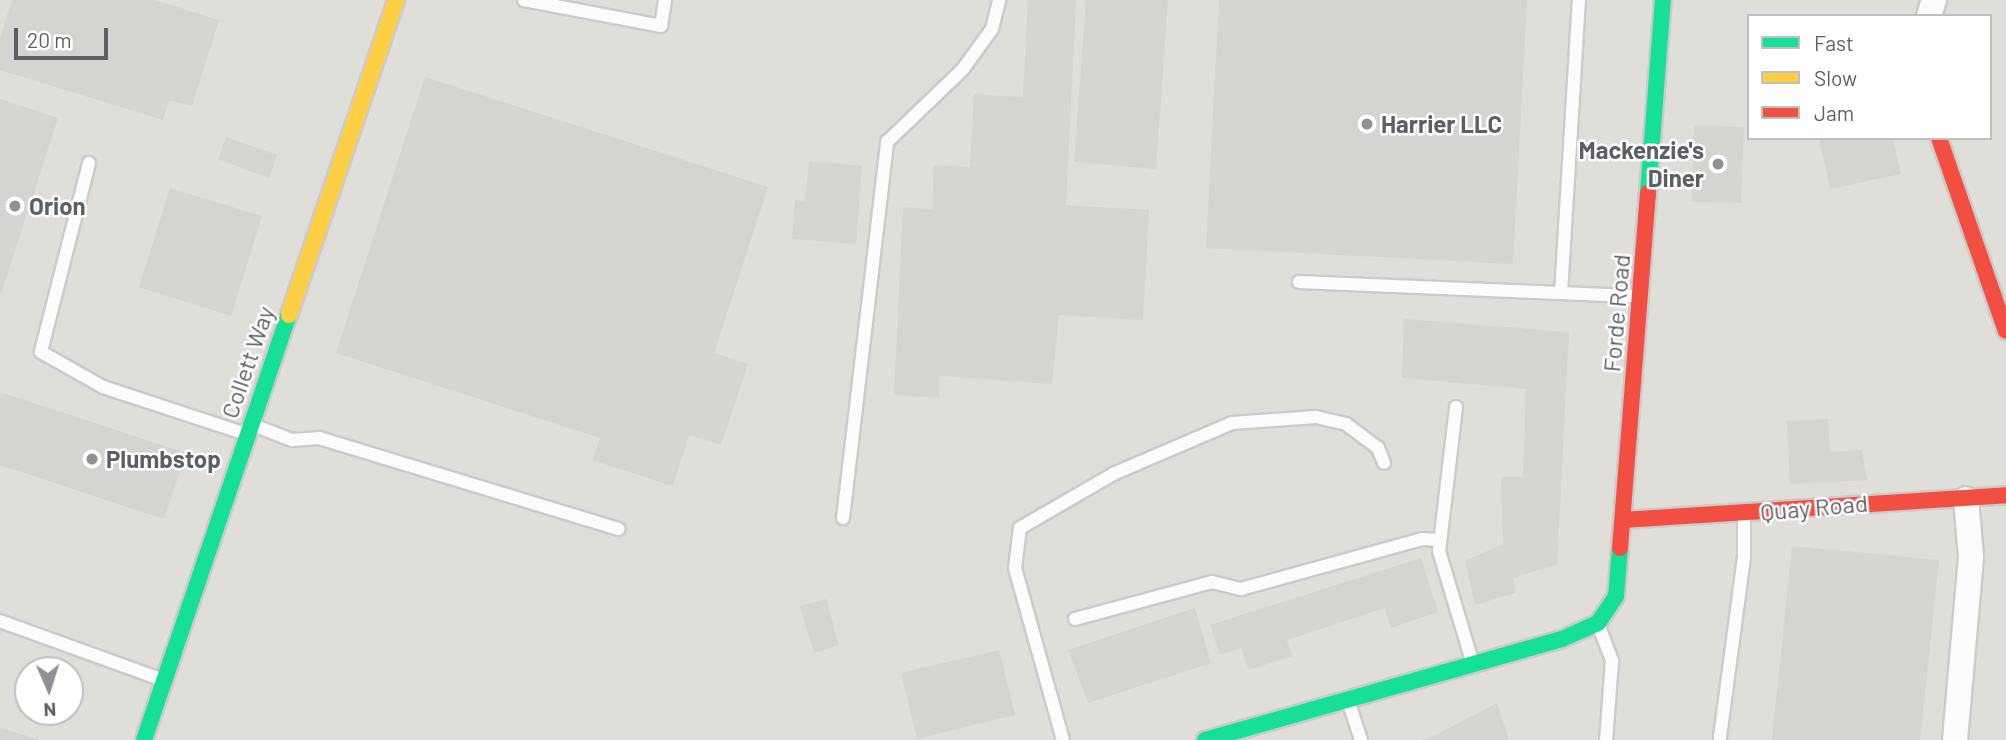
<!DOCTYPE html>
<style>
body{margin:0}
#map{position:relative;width:2006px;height:740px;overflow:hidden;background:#eeede8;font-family:Barlow,sans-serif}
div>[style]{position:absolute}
.industrial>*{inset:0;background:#dfded9}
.building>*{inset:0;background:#d4d4d1}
.roads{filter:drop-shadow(2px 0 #cacbca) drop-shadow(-2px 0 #cacbca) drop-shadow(0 2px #cacbca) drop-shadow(0 -2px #cacbca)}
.lane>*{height:12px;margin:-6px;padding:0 6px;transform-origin:6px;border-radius:6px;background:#fcfcfc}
.street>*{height:24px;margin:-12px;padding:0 12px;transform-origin:12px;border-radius:12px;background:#fcfcfc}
.fast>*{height:16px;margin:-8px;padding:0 8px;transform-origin:8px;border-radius:8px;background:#16e098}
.slow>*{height:16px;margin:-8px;padding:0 8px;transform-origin:8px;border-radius:8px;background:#ffcf43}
.jam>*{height:16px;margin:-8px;padding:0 8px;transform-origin:8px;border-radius:8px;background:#f24e42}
.dots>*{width:19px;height:19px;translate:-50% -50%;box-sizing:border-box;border:4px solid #fff;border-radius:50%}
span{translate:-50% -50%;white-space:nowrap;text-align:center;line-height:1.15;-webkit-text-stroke:5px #fff;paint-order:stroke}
.poi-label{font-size:24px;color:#5d5f66;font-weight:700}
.left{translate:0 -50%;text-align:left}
.right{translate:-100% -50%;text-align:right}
.street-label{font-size:24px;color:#5d5f66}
.legend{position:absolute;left:1747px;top:14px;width:245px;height:126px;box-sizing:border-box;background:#fff;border:2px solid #bebfc2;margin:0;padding:9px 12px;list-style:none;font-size:21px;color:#5d5f66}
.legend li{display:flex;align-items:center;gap:14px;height:35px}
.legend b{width:35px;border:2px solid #bebfc2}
.north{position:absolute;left:14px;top:656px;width:70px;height:70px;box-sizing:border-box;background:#fff;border:2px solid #bebfc2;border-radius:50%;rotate:177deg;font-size:19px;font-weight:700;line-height:28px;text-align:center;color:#5d5f66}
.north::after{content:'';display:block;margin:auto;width:24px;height:32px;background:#909194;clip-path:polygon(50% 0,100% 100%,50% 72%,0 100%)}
.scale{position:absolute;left:14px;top:28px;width:94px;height:32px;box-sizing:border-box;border:4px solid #5d5f66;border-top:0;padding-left:9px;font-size:21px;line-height:24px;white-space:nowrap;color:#5d5f66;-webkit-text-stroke:5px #fff;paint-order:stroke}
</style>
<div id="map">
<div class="industrial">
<i style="clip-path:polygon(evenodd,0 0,2006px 0,2006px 740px,0 740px,0 0,1749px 16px,1990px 16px,1990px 138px,1749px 138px,1749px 16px,0 0,28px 670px,70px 670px,70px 712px,28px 712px,28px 670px)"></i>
</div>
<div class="building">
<i style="clip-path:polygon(12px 0,154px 0,219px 20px,192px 106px,169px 100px,163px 120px,0 70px,0 38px)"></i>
<i style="clip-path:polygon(1028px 0,1076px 0,1066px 205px,1149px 210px,1143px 320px,1059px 315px,1052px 384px,940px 376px,939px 398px,894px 395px,903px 207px,932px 209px,934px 165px,970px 167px,974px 94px,1023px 97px)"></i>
<i style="clip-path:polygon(1086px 0,1168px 0,1156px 169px,1074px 162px)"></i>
<i style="clip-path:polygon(1219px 0,1527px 0,1513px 264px,1206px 248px)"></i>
<i style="clip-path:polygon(425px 77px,768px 187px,714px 353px,748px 364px,721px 445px,689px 435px,673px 486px,592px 460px,600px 438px,336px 353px)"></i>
<i style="clip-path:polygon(0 99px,58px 118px,1px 294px,0 293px)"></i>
<i style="clip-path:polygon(1694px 125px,1744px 127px,1741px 203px,1692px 202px)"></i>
<i style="clip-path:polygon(226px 137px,277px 155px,269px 178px,218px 159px)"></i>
<i style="clip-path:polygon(1819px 138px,1893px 138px,1901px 174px,1830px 189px)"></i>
<i style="clip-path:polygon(809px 161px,862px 166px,856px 244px,792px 239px,795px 200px,805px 201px)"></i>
<i style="clip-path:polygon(170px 188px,262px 216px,231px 316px,139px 287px)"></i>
<i style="clip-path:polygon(1404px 319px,1569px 332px,1557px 564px,1513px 578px,1515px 593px,1475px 605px,1465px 561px,1503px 544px,1501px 477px,1523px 477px,1526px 389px,1402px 378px)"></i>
<i style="clip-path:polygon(0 392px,186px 453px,164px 519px,0 465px)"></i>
<i style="clip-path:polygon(1828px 419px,1830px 452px,1862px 450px,1867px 480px,1790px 484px,1787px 421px)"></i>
<i style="clip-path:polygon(1792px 546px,1939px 560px,1920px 740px,1772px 740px)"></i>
<i style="clip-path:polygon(1421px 558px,1438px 612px,1391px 628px,1385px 608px,1287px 640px,1292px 656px,1249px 670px,1241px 648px,1220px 655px,1210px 625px)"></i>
<i style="clip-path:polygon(826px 599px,839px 645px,814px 653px,800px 606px)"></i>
<i style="clip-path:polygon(1195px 608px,1211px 663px,1088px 703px,1068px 650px)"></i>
<i style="clip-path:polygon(999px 650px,1015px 715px,917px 739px,901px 673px)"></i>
<i style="clip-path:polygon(1497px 703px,1509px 740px,1422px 740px,1434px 736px)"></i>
<i style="clip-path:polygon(0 728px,38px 739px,38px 740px,0 740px)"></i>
</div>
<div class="roads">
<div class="lane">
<i style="left:524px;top:0;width:139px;rotate:10.7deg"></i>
<i style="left:661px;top:26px;width:26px;rotate:-81deg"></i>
<i style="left:89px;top:163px;width:195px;rotate:104.3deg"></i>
<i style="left:41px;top:352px;width:71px;rotate:29.4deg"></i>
<i style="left:103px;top:387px;width:151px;rotate:18.2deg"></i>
<i style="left:1299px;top:282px;width:338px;rotate:2.4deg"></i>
<i style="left:1561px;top:293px;width:294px;rotate:-86.5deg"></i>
<i style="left:1456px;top:407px;width:145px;rotate:96.7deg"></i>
<i style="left:1439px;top:551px;width:115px;rotate:73.3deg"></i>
<i style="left:253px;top:425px;width:42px;rotate:21deg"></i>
<i style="left:292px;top:440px;width:27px;rotate:-4deg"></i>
<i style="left:319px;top:438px;width:313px;rotate:16.9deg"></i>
<i style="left:843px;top:518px;width:379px;rotate:-83.3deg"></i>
<i style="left:887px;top:142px;width:105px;rotate:-43.8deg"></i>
<i style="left:963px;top:69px;width:49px;rotate:-54.1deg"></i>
<i style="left:992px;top:29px;width:30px;rotate:-76deg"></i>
<i style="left:1075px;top:619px;width:142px;rotate:-15.1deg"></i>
<i style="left:1212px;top:582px;width:30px;rotate:14deg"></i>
<i style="left:1241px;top:589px;width:188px;rotate:-15.4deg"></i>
<i style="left:1422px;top:539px;width:18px;rotate:3deg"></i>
<i style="left:0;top:621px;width:173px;rotate:19.9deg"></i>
<i style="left:1598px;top:624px;width:40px;rotate:69deg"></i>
<i style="left:1612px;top:661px;width:79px;rotate:94.3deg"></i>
<i style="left:1348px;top:700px;width:42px;rotate:72deg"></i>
<i style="left:1720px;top:737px;width:182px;rotate:-82.4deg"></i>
<i style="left:1744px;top:557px;width:43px;rotate:-90deg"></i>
<i style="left:1063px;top:740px;width:179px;rotate:-105.6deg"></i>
<i style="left:1015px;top:568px;width:40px;rotate:-82.9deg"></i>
<i style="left:1020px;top:528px;width:108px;rotate:-30.1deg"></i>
<i style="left:1113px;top:474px;width:129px;rotate:-23.2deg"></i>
<i style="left:1232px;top:423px;width:84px;rotate:-4.1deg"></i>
<i style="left:1316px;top:417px;width:31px;rotate:13deg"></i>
<i style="left:1346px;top:424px;width:40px;rotate:37deg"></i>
<i style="left:1378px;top:448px;width:16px;rotate:68deg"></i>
</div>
<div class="street">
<i style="left:1929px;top:16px;width:17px;rotate:-73deg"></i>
<i style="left:1955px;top:740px;width:184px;rotate:-85deg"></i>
<i style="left:1971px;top:557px;width:58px;rotate:-94.9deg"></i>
</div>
<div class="fast">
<i style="left:1648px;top:193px;width:194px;rotate:-85.6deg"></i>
<i style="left:144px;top:740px;width:449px;rotate:-71.2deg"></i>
<i style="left:1205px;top:740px;width:371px;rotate:-15.8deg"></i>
<i style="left:1562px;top:639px;width:39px;rotate:-24deg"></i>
<i style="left:1598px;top:623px;width:32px;rotate:-56deg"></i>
<i style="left:1616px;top:596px;width:48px;rotate:-85.2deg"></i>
</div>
<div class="slow">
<i style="left:289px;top:315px;width:333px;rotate:-71.2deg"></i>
</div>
<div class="jam">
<i style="left:1939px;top:138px;width:204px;rotate:70.9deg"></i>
<i style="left:1623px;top:520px;width:384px;rotate:-3.7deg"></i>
<i style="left:1620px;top:548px;width:356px;rotate:-85.5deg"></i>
</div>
</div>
<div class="dots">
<i style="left:1367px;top:124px;background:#909194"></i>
<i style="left:1718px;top:164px;background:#909194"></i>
<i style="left:15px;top:206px;background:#909194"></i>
<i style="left:92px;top:459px;background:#909194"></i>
</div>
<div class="poi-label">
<span class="left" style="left:1381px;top:124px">Harrier LLC</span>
<span class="right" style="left:1704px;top:164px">Mackenzie's<br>Diner</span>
<span class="left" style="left:29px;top:206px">Orion</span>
<span class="left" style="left:106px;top:459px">Plumbstop</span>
</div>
<div class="street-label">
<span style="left:1616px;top:313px;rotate:-85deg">Forde Road</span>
<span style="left:247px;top:362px;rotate:-71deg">Collett Way</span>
<span style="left:1814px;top:507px;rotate:-5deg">Quay Road</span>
</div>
<ul class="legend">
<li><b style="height:9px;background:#16e098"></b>Fast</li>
<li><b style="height:9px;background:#ffcf43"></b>Slow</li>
<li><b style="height:9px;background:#f24e42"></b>Jam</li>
</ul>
<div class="north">N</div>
<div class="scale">20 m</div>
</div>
